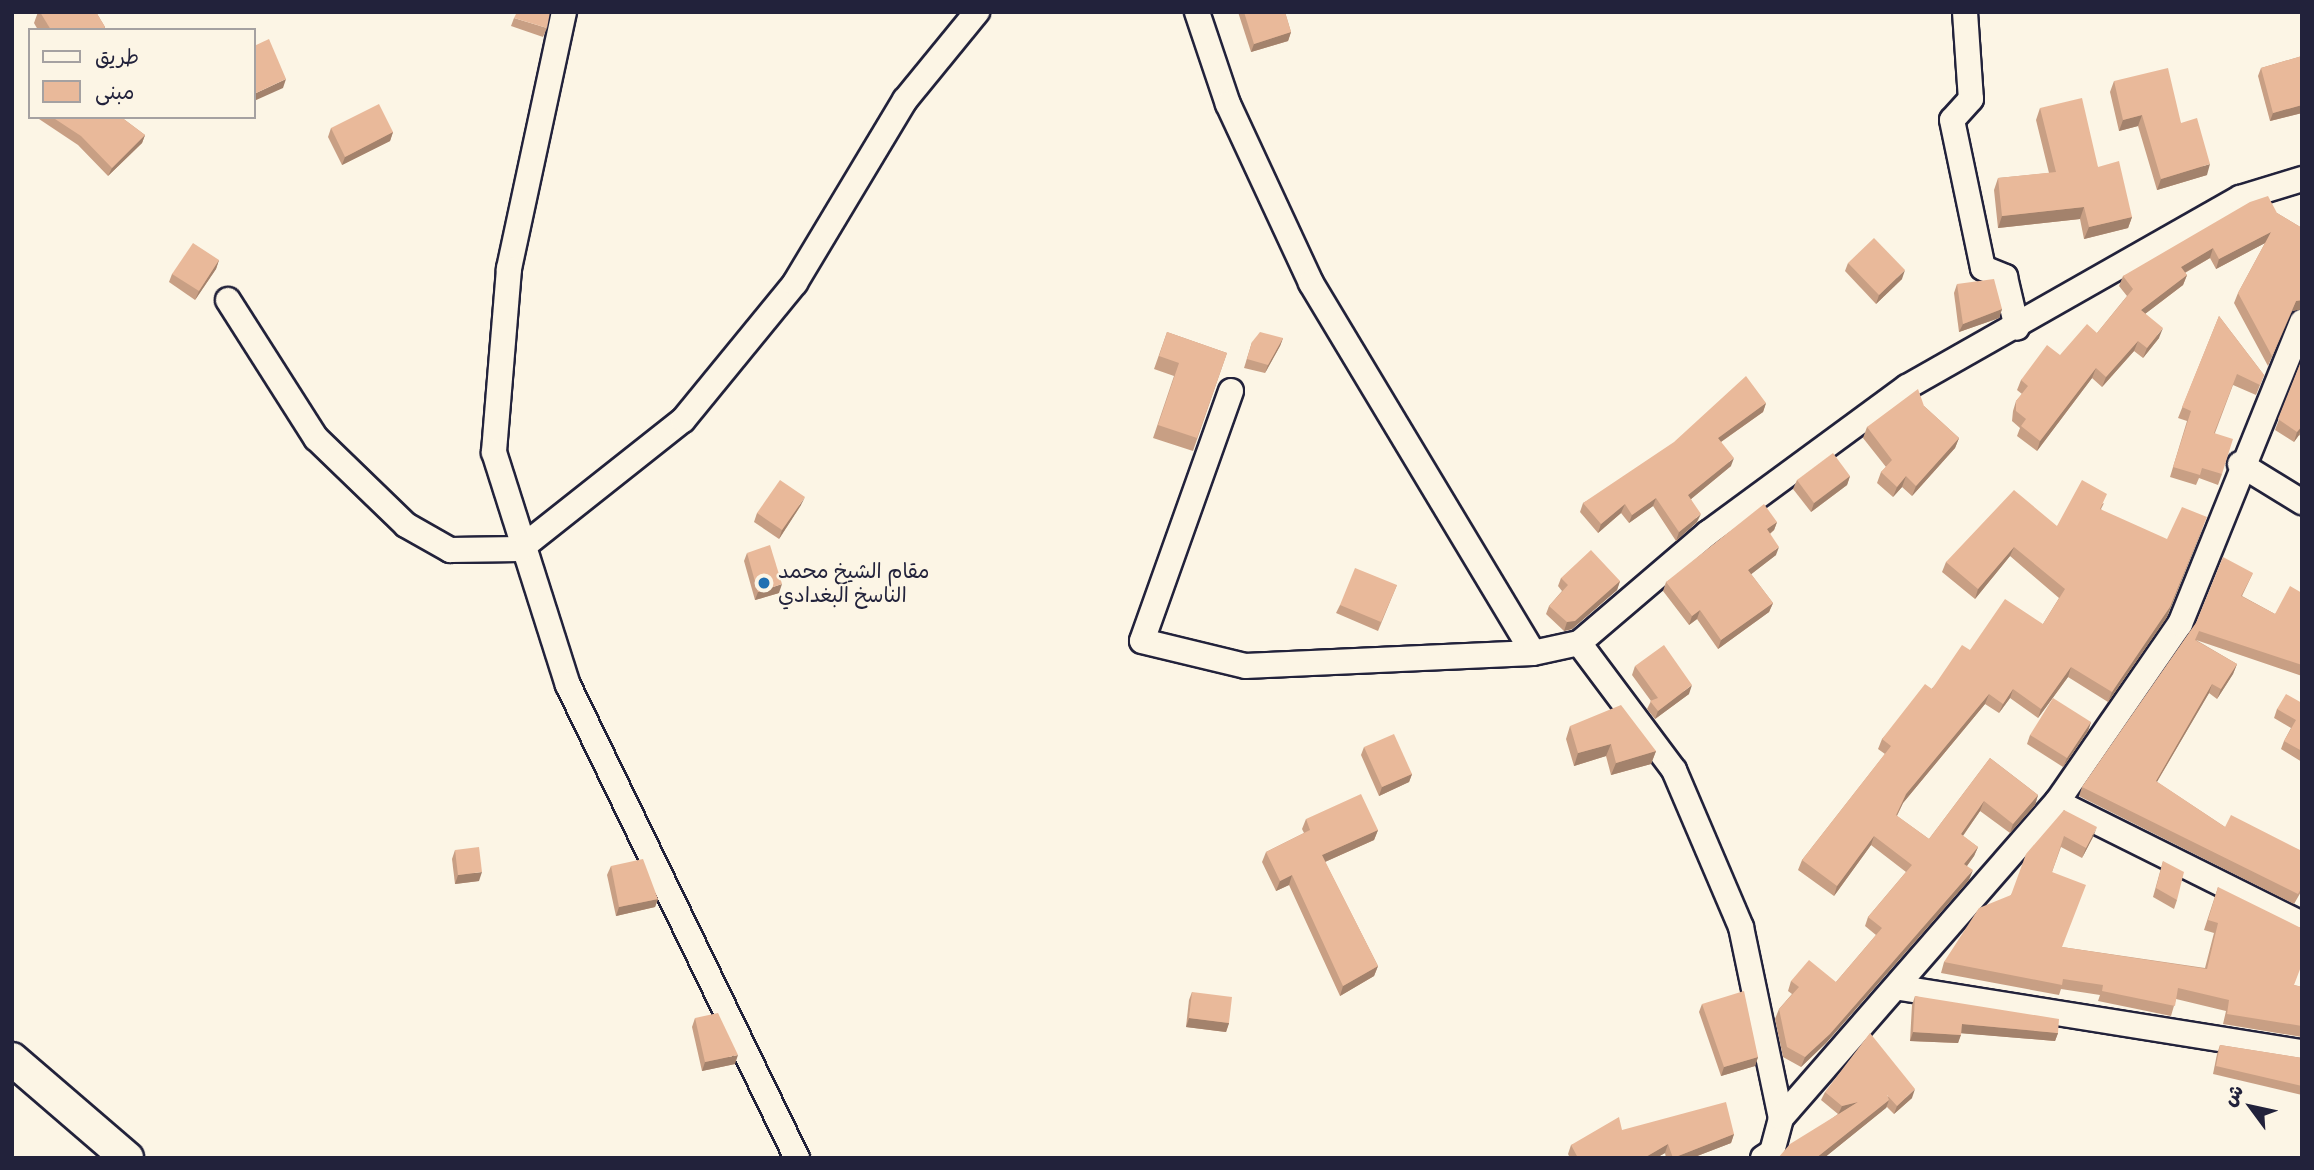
<!DOCTYPE html>
<meta charset="utf-8">
<style>
body{margin:0}
#map{position:relative;width:2314px;height:1170px;overflow:hidden;background:#fcf5e5;font-family:Sriracha,"Playpen Sans Arabic",sans-serif}
div>[style]{position:absolute}
.roads{filter:drop-shadow(2px 0 #22223b) drop-shadow(-2px 0 #22223b) drop-shadow(0 2px #22223b) drop-shadow(0 -2px #22223b)}
.minor>*{height:24px;margin:-12px;padding:0 12px;transform-origin:12px;border-radius:12px;background:#fcf5e5}
.tertiary>*{height:32px;margin:-16px;padding:0 16px;transform-origin:16px;border-radius:16px;background:#fcf5e5}
.wall>*{inset:0;background:#c89f84}
.shaded-wall>*{inset:0;background:#a3826c}
.building>*{inset:0;background:#e9b99a}
.dots>*{width:19px;height:19px;translate:-50% -50%;box-sizing:border-box;border:4px solid #fcf5e5;border-radius:50%}
span{translate:-50% -50%;white-space:nowrap;text-align:center;line-height:1.15;-webkit-text-stroke:5px #fcf5e5;paint-order:stroke}
.poi-label{font-size:21px;color:#22223b}
.left{translate:0 -50%;text-align:left}
.frame{position:absolute;inset:0;border:14px solid #22223b;pointer-events:none}
.legend{position:absolute;left:28px;top:28px;width:228px;height:91px;box-sizing:border-box;background:#fcf5e5;border:2px solid #a5a1a1;margin:0;padding:9px 12px;list-style:none;font-size:21px;color:#22223b}
.legend li{display:flex;align-items:center;gap:14px;height:35px}
.legend b{width:35px;border:2px solid #a5a1a1}
.north{position:absolute;left:2216px;top:1072px;width:70px;height:70px;-webkit-text-stroke:5px #fcf5e5;paint-order:stroke;rotate:303deg;font-size:19px;font-weight:700;line-height:28px;text-align:center;color:#22223b}
.north::after{content:'';display:block;margin:auto;width:24px;height:32px;background:#22223b;clip-path:polygon(50% 0,100% 100%,50% 72%,0 100%)}
</style>
<div id="map">
<div class="roads">
<div class="minor">
<i style="left:564px;top:12px;width:263px;rotate:102.1deg"></i>
<i style="left:509px;top:269px;width:184px;rotate:94.7deg"></i>
<i style="left:494px;top:452px;width:244px;rotate:72.4deg"></i>
<i style="left:568px;top:685px;width:526px;rotate:64.17deg"></i>
<i style="left:1197px;top:12px;width:97px;rotate:71.4deg"></i>
<i style="left:1228px;top:104px;width:197px;rotate:65.1deg"></i>
<i style="left:1311px;top:283px;width:431px;rotate:59deg"></i>
<i style="left:1965px;top:12px;width:87px;rotate:86.1deg"></i>
<i style="left:1971px;top:99px;width:28px;rotate:132deg"></i>
<i style="left:1952px;top:120px;width:151px;rotate:78.2deg"></i>
<i style="left:1983px;top:268px;width:24px;rotate:22deg"></i>
<i style="left:2005px;top:277px;width:52px;rotate:76.8deg"></i>
<i style="left:228px;top:300px;width:164px;rotate:57.5deg"></i>
<i style="left:316px;top:438px;width:125px;rotate:44deg"></i>
<i style="left:406px;top:525px;width:51px;rotate:29.6deg"></i>
<i style="left:450px;top:550px;width:70px;rotate:-0.8deg"></i>
<i style="left:520px;top:549px;width:208px;rotate:-38.4deg"></i>
<i style="left:683px;top:420px;width:177px;rotate:-50.7deg"></i>
<i style="left:795px;top:283px;width:214px;rotate:-59deg"></i>
<i style="left:905px;top:100px;width:114px;rotate:-50.7deg"></i>
<i style="left:1231px;top:391px;width:265px;rotate:109.6deg"></i>
<i style="left:1142px;top:641px;width:106px;rotate:13.6deg"></i>
<i style="left:1245px;top:666px;width:288px;rotate:-2.6deg"></i>
<i style="left:1533px;top:653px;width:47px;rotate:-12.3deg"></i>
<i style="left:1579px;top:643px;width:170px;rotate:-40.5deg"></i>
<i style="left:1708px;top:533px;width:247px;rotate:-36.3deg"></i>
<i style="left:1907px;top:387px;width:383px;rotate:-29.6deg"></i>
<i style="left:2240px;top:198px;width:65px;rotate:-17deg"></i>
<i style="left:2240px;top:464px;width:73px;rotate:31.5deg"></i>
<i style="left:1579px;top:643px;width:159px;rotate:53.2deg"></i>
<i style="left:1674px;top:770px;width:171px;rotate:66.9deg"></i>
<i style="left:1741px;top:927px;width:195px;rotate:78.2deg"></i>
<i style="left:2057px;top:802px;width:274px;rotate:26.5deg"></i>
<i style="left:1901px;top:988px;width:406px;rotate:9.1deg"></i>
<i style="left:1763px;top:1158px;width:11px;rotate:-34deg"></i>
<i style="left:1772px;top:1152px;width:35px;rotate:-75deg"></i>
<i style="left:1781px;top:1118px;width:420px;rotate:-48.9deg"></i>
<i style="left:2057px;top:802px;width:216px;rotate:-55.4deg"></i>
<i style="left:2180px;top:624px;width:326px;rotate:-68deg"></i>
</div>
<div class="tertiary">
<i style="left:12px;top:1059px;width:152px;rotate:40.7deg"></i>
</div>
</div>
<div class="wall">
<i style="clip-path:polygon(38px 12px,96px 12px,105px 27px,104px 30px,38px 30px,34px 23px)"></i>
<i style="clip-path:polygon(1238px 12px,1285px 12px,1291px 32px,1288px 41px,1251px 52px)"></i>
<i style="clip-path:polygon(514px 18px,547px 28px,543px 37px,511px 26px)"></i>
<i style="clip-path:polygon(2302px 56px,2302px 113px,2270px 121px,2258px 76px,2261px 68px)"></i>
<i style="clip-path:polygon(2114px 81px,2181px 123px,2207px 175px,2157px 190px,2138px 126px,2119px 131px,2110px 92px)"></i>
<i style="clip-path:polygon(2040px 108px,2098px 167px,2132px 217px,2128px 228px,2084px 239px,2080px 219px,1998px 228px,1994px 190px,1998px 178px,2049px 173px,2036px 120px)"></i>
<i style="clip-path:polygon(36px 117px,121px 117px,145px 135px,142px 143px,108px 176px,78px 145px)"></i>
<i style="clip-path:polygon(331px 128px,393px 132px,390px 141px,342px 165px,328px 137px)"></i>
<i style="clip-path:polygon(2277px 213px,2302px 228px,2302px 309px,2292px 311px,2268px 366px,2234px 303px,2238px 293px,2265px 243px,2216px 269px,2210px 258px,2185px 273px,2187px 275px,2183px 285px,2145px 314px,2159px 338px,2143px 358px,2134px 351px,2102px 387px,2092px 378px,2037px 451px,2017px 436px,2020px 428px,2012px 421px,2013px 411px,2016px 401px,2022px 394px,2017px 390px,2021px 380px,2097px 333px,2127px 296px,2119px 286px,2123px 276px)"></i>
<i style="clip-path:polygon(219px 260px,216px 269px,195px 300px,169px 282px,172px 274px)"></i>
<i style="clip-path:polygon(1848px 263px,1902px 279px,1876px 304px,1845px 271px)"></i>
<i style="clip-path:polygon(1957px 284px,2002px 309px,1999px 318px,1959px 332px,1954px 293px)"></i>
<i style="clip-path:polygon(2219px 316px,2264px 375px,2256px 395px,2233px 385px,2215px 433px,2222px 474px,2218px 485px,2199px 478px,2196px 485px,2170px 477px,2187px 421px,2178px 418px)"></i>
<i style="clip-path:polygon(1167px 332px,1227px 353px,1193px 451px,1153px 438px,1174px 376px,1154px 369px)"></i>
<i style="clip-path:polygon(1283px 338px,1280px 346px,1265px 373px,1244px 368px,1252px 342px)"></i>
<i style="clip-path:polygon(2302px 359px,2302px 437px,2299px 435px,2294px 442px,2275px 430px)"></i>
<i style="clip-path:polygon(1766px 403px,1763px 412px,1721px 442px,1731px 466px,1691px 499px,1697px 522px,1676px 541px,1653px 506px,1629px 523px,1621px 513px,1598px 533px,1580px 512px,1583px 503px)"></i>
<i style="clip-path:polygon(1924px 406px,1959px 438px,1955px 448px,1912px 496px,1902px 487px,1893px 497px,1877px 483px,1881px 472px,1886px 467px,1863px 438px,1867px 427px)"></i>
<i style="clip-path:polygon(1850px 476px,1847px 485px,1811px 512px,1793px 489px,1797px 480px)"></i>
<i style="clip-path:polygon(2104px 503px,2101px 509px,2167px 617px,2108px 702px,2068px 677px,2038px 718px,2010px 698px,1999px 713px,1985px 704px,1903px 803px,1897px 816px,1929px 839px,1990px 758px,2038px 795px,2035px 805px,2010px 833px,1980px 811px,1963px 836px,1978px 847px,1974px 856px,1967px 866px,1969px 880px,1826px 1043px,1801px 1067px,1783px 1057px,1775px 1019px,1779px 1009px,1792px 994px,1788px 991px,1791px 981px,1836px 982px,1876px 935px,1865px 926px,1868px 917px,1906px 872px,1871px 845px,1834px 896px,1798px 870px,1802px 860px,1885px 754px,1878px 749px,1882px 739px,1970px 650px,2043px 624px,2059px 598px,2010px 556px,1975px 599px,1942px 572px,1946px 562px,2057px 526px)"></i>
<i style="clip-path:polygon(801px 505px,779px 539px,754px 522px,757px 513px)"></i>
<i style="clip-path:polygon(1777px 522px,1774px 530px,1770px 534px,1776px 555px,1751px 574px,1773px 603px,1769px 612px,1718px 649px,1697px 619px,1689px 625px,1663px 591px,1666px 582px)"></i>
<i style="clip-path:polygon(747px 553px,779px 593px,755px 600px,744px 561px)"></i>
<i style="clip-path:polygon(2253px 573px,2242px 596px,2275px 614px,2302px 593px,2302px 676px,2196px 640px,2237px 664px,2233px 674px,2217px 699px,2209px 693px,2157px 782px,2225px 827px,2302px 851px,2302px 890px,2294px 904px,2079px 796px,2082px 787px,2196px 623px)"></i>
<i style="clip-path:polygon(1561px 578px,1620px 581px,1617px 590px,1572px 629px,1564px 631px,1546px 614px,1549px 606px,1562px 591px,1558px 586px)"></i>
<i style="clip-path:polygon(1397px 585px,1378px 631px,1336px 613px,1340px 605px)"></i>
<i style="clip-path:polygon(1635px 666px,1689px 694px,1655px 719px,1647px 709px,1651px 701px,1632px 675px)"></i>
<i style="clip-path:polygon(2302px 703px,2302px 762px,2281px 749px,2284px 741px,2291px 728px,2274px 718px,2277px 709px)"></i>
<i style="clip-path:polygon(2091px 722px,2088px 731px,2063px 767px,2027px 744px,2030px 735px)"></i>
<i style="clip-path:polygon(1570px 726px,1656px 751px,1651px 764px,1611px 775px,1606px 756px,1574px 766px,1566px 739px)"></i>
<i style="clip-path:polygon(1364px 747px,1412px 774px,1409px 782px,1379px 796px,1361px 755px)"></i>
<i style="clip-path:polygon(2064px 810px,2093px 837px,2082px 858px,2061px 847px,2052px 872px,2062px 947px,2205px 968px,2214px 933px,2204px 930px,2218px 887px,2294px 985px,2302px 987px,2302px 1037px,2223px 1024px,2226px 1011px,2176px 999px,2171px 1016px,2098px 1001px,2100px 995px,2061px 989px,2059px 995px,1941px 973px,1944px 962px,2011px 895px)"></i>
<i style="clip-path:polygon(1306px 819px,1378px 830px,1374px 840px,1325px 862px,1378px 966px,1374px 976px,1340px 996px,1289px 885px,1276px 891px,1262px 862px,1266px 852px,1304px 833px,1302px 829px)"></i>
<i style="clip-path:polygon(455px 850px,479px 881px,455px 884px,452px 859px)"></i>
<i style="clip-path:polygon(2163px 861px,2177px 900px,2174px 909px,2153px 897px)"></i>
<i style="clip-path:polygon(611px 866px,658px 899px,655px 907px,616px 916px,607px 875px)"></i>
<i style="clip-path:polygon(1192px 992px,1229px 1023px,1226px 1032px,1186px 1027px,1189px 1000px)"></i>
<i style="clip-path:polygon(1915px 996px,2058px 1033px,2055px 1041px,1961px 1033px,1958px 1043px,1910px 1041px,1912px 1005px)"></i>
<i style="clip-path:polygon(1702px 1004px,1758px 1057px,1755px 1066px,1721px 1076px,1699px 1012px)"></i>
<i style="clip-path:polygon(695px 1018px,735px 1064px,702px 1071px,692px 1027px)"></i>
<i style="clip-path:polygon(2220px 1045px,2302px 1058px,2302px 1095px,2213px 1074px,2217px 1054px)"></i>
<i style="clip-path:polygon(1825px 1092px,1912px 1098px,1894px 1114px,1887px 1107px,1824px 1158px,1778px 1158px,1838px 1114px,1821px 1100px)"></i>
<i style="clip-path:polygon(1622px 1130px,1734px 1134px,1731px 1143px,1692px 1158px,1666px 1158px,1665px 1153px,1656px 1158px,1570px 1158px,1568px 1154px,1571px 1145px)"></i>
</div>
<div class="shaded-wall">
<i style="clip-path:polygon(1291px 32px,1288px 41px,1251px 52px,1254px 44px)"></i>
<i style="clip-path:polygon(286px 79px,283px 88px,254px 101px,254px 94px)"></i>
<i style="clip-path:polygon(2302px 105px,2302px 113px,2270px 121px,2273px 113px)"></i>
<i style="clip-path:polygon(2142px 115px,2138px 126px,2119px 131px,2123px 120px)"></i>
<i style="clip-path:polygon(393px 132px,390px 141px,342px 165px,345px 157px)"></i>
<i style="clip-path:polygon(145px 135px,142px 143px,108px 176px,112px 168px)"></i>
<i style="clip-path:polygon(2210px 164px,2207px 175px,2157px 190px,2161px 179px)"></i>
<i style="clip-path:polygon(2084px 207px,2080px 219px,1998px 228px,2002px 216px)"></i>
<i style="clip-path:polygon(2132px 217px,2128px 228px,2084px 239px,2089px 227px)"></i>
<i style="clip-path:polygon(2271px 232px,2267px 242px,2216px 269px,2219px 259px)"></i>
<i style="clip-path:polygon(2213px 248px,2210px 258px,2177px 277px,2181px 267px)"></i>
<i style="clip-path:polygon(219px 260px,216px 269px,195px 300px,199px 291px)"></i>
<i style="clip-path:polygon(1905px 270px,1902px 279px,1876px 304px,1879px 295px)"></i>
<i style="clip-path:polygon(2187px 275px,2183px 285px,2137px 320px,2141px 310px)"></i>
<i style="clip-path:polygon(2302px 300px,2302px 309px,2292px 311px,2268px 366px,2296px 301px)"></i>
<i style="clip-path:polygon(2002px 309px,1999px 318px,1959px 332px,1963px 324px)"></i>
<i style="clip-path:polygon(2163px 328px,2159px 338px,2143px 358px,2147px 348px)"></i>
<i style="clip-path:polygon(1283px 338px,1280px 346px,1265px 373px,1268px 365px)"></i>
<i style="clip-path:polygon(2138px 341px,2134px 351px,2102px 387px,2106px 377px)"></i>
<i style="clip-path:polygon(2096px 368px,2092px 378px,2037px 451px,2040px 441px)"></i>
<i style="clip-path:polygon(1766px 403px,1763px 412px,1715px 446px,1718px 438px)"></i>
<i style="clip-path:polygon(2302px 426px,2299px 435px,2294px 442px,2297px 432px)"></i>
<i style="clip-path:polygon(1959px 438px,1955px 448px,1912px 496px,1916px 486px)"></i>
<i style="clip-path:polygon(1734px 458px,1731px 466px,1685px 504px,1688px 495px)"></i>
<i style="clip-path:polygon(1850px 476px,1847px 485px,1811px 512px,1814px 503px)"></i>
<i style="clip-path:polygon(1906px 476px,1902px 487px,1893px 497px,1897px 487px)"></i>
<i style="clip-path:polygon(805px 497px,801px 505px,779px 539px,782px 530px)"></i>
<i style="clip-path:polygon(1656px 498px,1653px 506px,1629px 523px,1632px 515px)"></i>
<i style="clip-path:polygon(1625px 504px,1621px 513px,1598px 533px,1601px 524px)"></i>
<i style="clip-path:polygon(1701px 514px,1697px 522px,1676px 541px,1679px 532px)"></i>
<i style="clip-path:polygon(1777px 522px,1774px 530px,1764px 538px,1767px 529px)"></i>
<i style="clip-path:polygon(2203px 527px,2167px 617px,2108px 702px,2112px 692px)"></i>
<i style="clip-path:polygon(1779px 547px,1776px 555px,1745px 579px,1748px 570px)"></i>
<i style="clip-path:polygon(2014px 547px,2010px 556px,1975px 599px,1978px 589px)"></i>
<i style="clip-path:polygon(1620px 581px,1617px 590px,1572px 629px,1564px 631px,1567px 622px)"></i>
<i style="clip-path:polygon(782px 584px,779px 593px,755px 600px,758px 592px)"></i>
<i style="clip-path:polygon(1773px 603px,1769px 612px,1718px 649px,1721px 640px)"></i>
<i style="clip-path:polygon(1700px 610px,1697px 619px,1689px 625px,1692px 616px)"></i>
<i style="clip-path:polygon(2237px 664px,2233px 674px,2217px 699px,2221px 689px)"></i>
<i style="clip-path:polygon(2071px 667px,2068px 677px,2038px 718px,2041px 709px)"></i>
<i style="clip-path:polygon(2212px 684px,2209px 693px,2152px 790px,2156px 781px)"></i>
<i style="clip-path:polygon(1692px 685px,1689px 694px,1655px 719px,1658px 711px)"></i>
<i style="clip-path:polygon(2013px 689px,2010px 698px,1999px 713px,2003px 704px)"></i>
<i style="clip-path:polygon(1989px 694px,1985px 704px,1903px 803px,1892px 825px,1906px 794px)"></i>
<i style="clip-path:polygon(2091px 722px,2088px 731px,2063px 767px,2067px 758px)"></i>
<i style="clip-path:polygon(1611px 744px,1606px 756px,1574px 766px,1578px 753px)"></i>
<i style="clip-path:polygon(1656px 751px,1651px 764px,1611px 775px,1616px 763px)"></i>
<i style="clip-path:polygon(1412px 774px,1409px 782px,1379px 796px,1382px 787px)"></i>
<i style="clip-path:polygon(2038px 795px,2035px 805px,2010px 833px,2013px 824px)"></i>
<i style="clip-path:polygon(1984px 801px,1980px 811px,1957px 844px,1961px 834px)"></i>
<i style="clip-path:polygon(2097px 827px,2093px 837px,2082px 858px,2086px 848px)"></i>
<i style="clip-path:polygon(1378px 830px,1374px 840px,1318px 865px,1322px 855px)"></i>
<i style="clip-path:polygon(1874px 836px,1871px 845px,1834px 896px,1837px 886px)"></i>
<i style="clip-path:polygon(1978px 847px,1974px 856px,1961px 874px,1964px 864px)"></i>
<i style="clip-path:polygon(1973px 870px,1969px 880px,1826px 1043px,1801px 1067px,1805px 1057px)"></i>
<i style="clip-path:polygon(482px 872px,479px 881px,455px 884px,458px 875px)"></i>
<i style="clip-path:polygon(1292px 875px,1289px 885px,1276px 891px,1280px 881px)"></i>
<i style="clip-path:polygon(658px 899px,655px 907px,616px 916px,619px 907px)"></i>
<i style="clip-path:polygon(1378px 966px,1374px 976px,1340px 996px,1343px 986px)"></i>
<i style="clip-path:polygon(1189px 1018px,1229px 1023px,1226px 1032px,1186px 1027px)"></i>
<i style="clip-path:polygon(1962px 1024px,2058px 1033px,2055px 1041px,1958px 1033px)"></i>
<i style="clip-path:polygon(1913px 1032px,1961px 1035px,1958px 1043px,1910px 1041px)"></i>
<i style="clip-path:polygon(738px 1055px,735px 1064px,702px 1071px,705px 1062px)"></i>
<i style="clip-path:polygon(1758px 1057px,1755px 1066px,1721px 1076px,1724px 1067px)"></i>
<i style="clip-path:polygon(1915px 1089px,1912px 1098px,1894px 1114px,1897px 1106px)"></i>
<i style="clip-path:polygon(1889px 1100px,1886px 1108px,1824px 1158px,1816px 1158px)"></i>
<i style="clip-path:polygon(1858px 1102px,1838px 1115px,1842px 1106px)"></i>
<i style="clip-path:polygon(1734px 1134px,1731px 1143px,1692px 1158px,1673px 1158px)"></i>
<i style="clip-path:polygon(1668px 1144px,1665px 1153px,1656px 1158px,1644px 1158px)"></i>
</div>
<div class="building">
<i style="clip-path:polygon(40px 12px,96px 12px,105px 27px,101px 30px,51px 30px)"></i>
<i style="clip-path:polygon(517px 12px,550px 12px,547px 28px,514px 18px)"></i>
<i style="clip-path:polygon(1244px 12px,1285px 12px,1291px 32px,1254px 44px)"></i>
<i style="clip-path:polygon(269px 39px,286px 79px,254px 94px,254px 46px)"></i>
<i style="clip-path:polygon(2302px 56px,2302px 105px,2273px 113px,2261px 68px)"></i>
<i style="clip-path:polygon(2168px 68px,2181px 123px,2197px 118px,2210px 164px,2161px 179px,2142px 115px,2123px 120px,2114px 81px)"></i>
<i style="clip-path:polygon(2082px 98px,2098px 167px,2119px 161px,2132px 217px,2089px 227px,2084px 207px,2002px 216px,1998px 178px,2056px 172px,2040px 108px)"></i>
<i style="clip-path:polygon(379px 104px,393px 132px,345px 157px,331px 128px)"></i>
<i style="clip-path:polygon(52px 117px,121px 117px,145px 135px,112px 168px,81px 136px)"></i>
<i style="clip-path:polygon(2268px 196px,2277px 213px,2302px 228px,2302px 300px,2296px 301px,2272px 356px,2238px 293px,2271px 232px,2219px 259px,2213px 248px,2181px 267px,2187px 275px,2141px 310px,2163px 328px,2147px 348px,2138px 341px,2106px 377px,2096px 368px,2040px 441px,2021px 426px,2026px 419px,2016px 411px,2016px 401px,2028px 386px,2021px 380px,2047px 345px,2060px 355px,2087px 324px,2097px 333px,2133px 289px,2123px 276px,2250px 202px)"></i>
<i style="clip-path:polygon(1874px 238px,1905px 270px,1879px 295px,1848px 263px)"></i>
<i style="clip-path:polygon(193px 243px,219px 260px,199px 291px,172px 274px)"></i>
<i style="clip-path:polygon(1994px 279px,2002px 309px,1963px 324px,1957px 284px)"></i>
<i style="clip-path:polygon(2219px 316px,2264px 375px,2260px 385px,2237px 374px,2214px 433px,2233px 439px,2222px 474px,2202px 468px,2200px 475px,2173px 467px,2191px 411px,2182px 407px)"></i>
<i style="clip-path:polygon(1167px 332px,1227px 353px,1197px 438px,1158px 425px,1179px 363px,1159px 356px)"></i>
<i style="clip-path:polygon(1260px 332px,1283px 338px,1268px 365px,1247px 359px,1252px 342px)"></i>
<i style="clip-path:polygon(2302px 359px,2302px 426px,2297px 432px,2278px 419px)"></i>
<i style="clip-path:polygon(1746px 376px,1766px 403px,1718px 438px,1734px 458px,1688px 495px,1701px 514px,1679px 532px,1656px 498px,1632px 515px,1625px 504px,1601px 524px,1583px 503px,1674px 442px)"></i>
<i style="clip-path:polygon(1918px 389px,1924px 406px,1959px 438px,1916px 486px,1906px 476px,1897px 487px,1881px 472px,1892px 460px,1867px 427px)"></i>
<i style="clip-path:polygon(1833px 453px,1850px 476px,1814px 503px,1797px 480px)"></i>
<i style="clip-path:polygon(780px 480px,805px 497px,782px 530px,757px 513px)"></i>
<i style="clip-path:polygon(2082px 480px,2107px 494px,2100px 509px,2167px 539px,2182px 507px,2207px 517px,2170px 607px,2112px 692px,2071px 667px,2041px 709px,2013px 689px,2003px 704px,1989px 694px,1906px 794px,1896px 815px,1929px 839px,1990px 758px,2038px 795px,2013px 824px,1984px 801px,1961px 834px,1978px 847px,1964px 864px,1973px 870px,1830px 1034px,1805px 1057px,1787px 1047px,1779px 1009px,1799px 987px,1791px 981px,1809px 960px,1836px 982px,1882px 928px,1868px 917px,1912px 865px,1874px 836px,1837px 886px,1802px 860px,1891px 746px,1882px 739px,1925px 684px,1932px 689px,1962px 645px,1970px 650px,2005px 599px,2043px 624px,2065px 589px,2014px 547px,1978px 589px,1946px 562px,2014px 490px,2057px 526px)"></i>
<i style="clip-path:polygon(1764px 504px,1777px 522px,1767px 529px,1779px 547px,1748px 570px,1773px 603px,1721px 640px,1700px 610px,1692px 616px,1666px 582px)"></i>
<i style="clip-path:polygon(770px 545px,782px 584px,758px 592px,747px 553px)"></i>
<i style="clip-path:polygon(1591px 550px,1620px 581px,1575px 621px,1567px 622px,1549px 606px,1568px 585px,1561px 578px)"></i>
<i style="clip-path:polygon(2223px 557px,2253px 573px,2241px 596px,2275px 614px,2290px 586px,2302px 593px,2302px 665px,2199px 631px,2195px 640px,2237px 664px,2221px 689px,2212px 684px,2156px 781px,2225px 827px,2231px 815px,2302px 851px,2302px 887px,2298px 894px,2082px 787px,2196px 623px)"></i>
<i style="clip-path:polygon(1355px 568px,1397px 585px,1381px 622px,1340px 605px)"></i>
<i style="clip-path:polygon(1664px 645px,1692px 685px,1658px 711px,1650px 701px,1658px 698px,1635px 666px)"></i>
<i style="clip-path:polygon(2286px 694px,2302px 703px,2302px 751px,2284px 741px,2296px 720px,2277px 709px)"></i>
<i style="clip-path:polygon(2053px 698px,2091px 722px,2067px 758px,2030px 735px)"></i>
<i style="clip-path:polygon(1621px 705px,1656px 751px,1616px 763px,1611px 744px,1578px 753px,1570px 726px)"></i>
<i style="clip-path:polygon(1394px 734px,1412px 774px,1382px 787px,1364px 747px)"></i>
<i style="clip-path:polygon(1361px 794px,1378px 830px,1322px 855px,1378px 966px,1343px 986px,1292px 875px,1280px 881px,1266px 852px,1310px 830px,1306px 819px)"></i>
<i style="clip-path:polygon(2064px 810px,2097px 827px,2086px 848px,2064px 836px,2052px 872px,2086px 885px,2062px 947px,2207px 969px,2218px 923px,2208px 920px,2218px 887px,2299px 927px,2302px 927px,2302px 964px,2294px 985px,2302px 987px,2302px 1026px,2227px 1014px,2229px 1000px,2178px 988px,2175px 1006px,2102px 991px,2103px 985px,2063px 979px,2062px 985px,1944px 962px,1979px 908px,2011px 895px,2026px 854px)"></i>
<i style="clip-path:polygon(479px 847px,482px 872px,458px 875px,455px 850px)"></i>
<i style="clip-path:polygon(643px 859px,658px 899px,619px 907px,611px 866px)"></i>
<i style="clip-path:polygon(2163px 861px,2184px 872px,2177px 900px,2156px 888px)"></i>
<i style="clip-path:polygon(1744px 991px,1758px 1057px,1724px 1067px,1702px 1004px)"></i>
<i style="clip-path:polygon(1192px 992px,1232px 997px,1229px 1023px,1189px 1018px)"></i>
<i style="clip-path:polygon(1915px 996px,2059px 1019px,2058px 1033px,1962px 1024px,1961px 1035px,1913px 1032px)"></i>
<i style="clip-path:polygon(718px 1013px,738px 1055px,705px 1062px,695px 1018px)"></i>
<i style="clip-path:polygon(1870px 1033px,1915px 1089px,1897px 1106px,1887px 1095px,1889px 1100px,1816px 1158px,1778px 1158px,1790px 1144px,1858px 1102px,1842px 1106px,1825px 1092px)"></i>
<i style="clip-path:polygon(2220px 1045px,2302px 1058px,2302px 1086px,2216px 1066px)"></i>
<i style="clip-path:polygon(1726px 1102px,1734px 1134px,1673px 1158px,1668px 1144px,1644px 1158px,1578px 1158px,1571px 1145px,1619px 1117px,1622px 1130px)"></i>
</div>
<div class="dots">
<i style="left:764px;top:583px;background:#1f6fb2"></i>
</div>
<div class="poi-label">
<span class="left" style="left:778px;top:583px">مقام الشيخ محمد<br>الناسخ البغدادي</span>
</div>
<div class="frame"></div>
<ul class="legend">
<li><b style="height:9px;background:#fcf5e5"></b>طريق</li>
<li><b style="height:19px;background:#e9b99a"></b>مبنى</li>
</ul>
<div class="north">ش</div>
</div>
